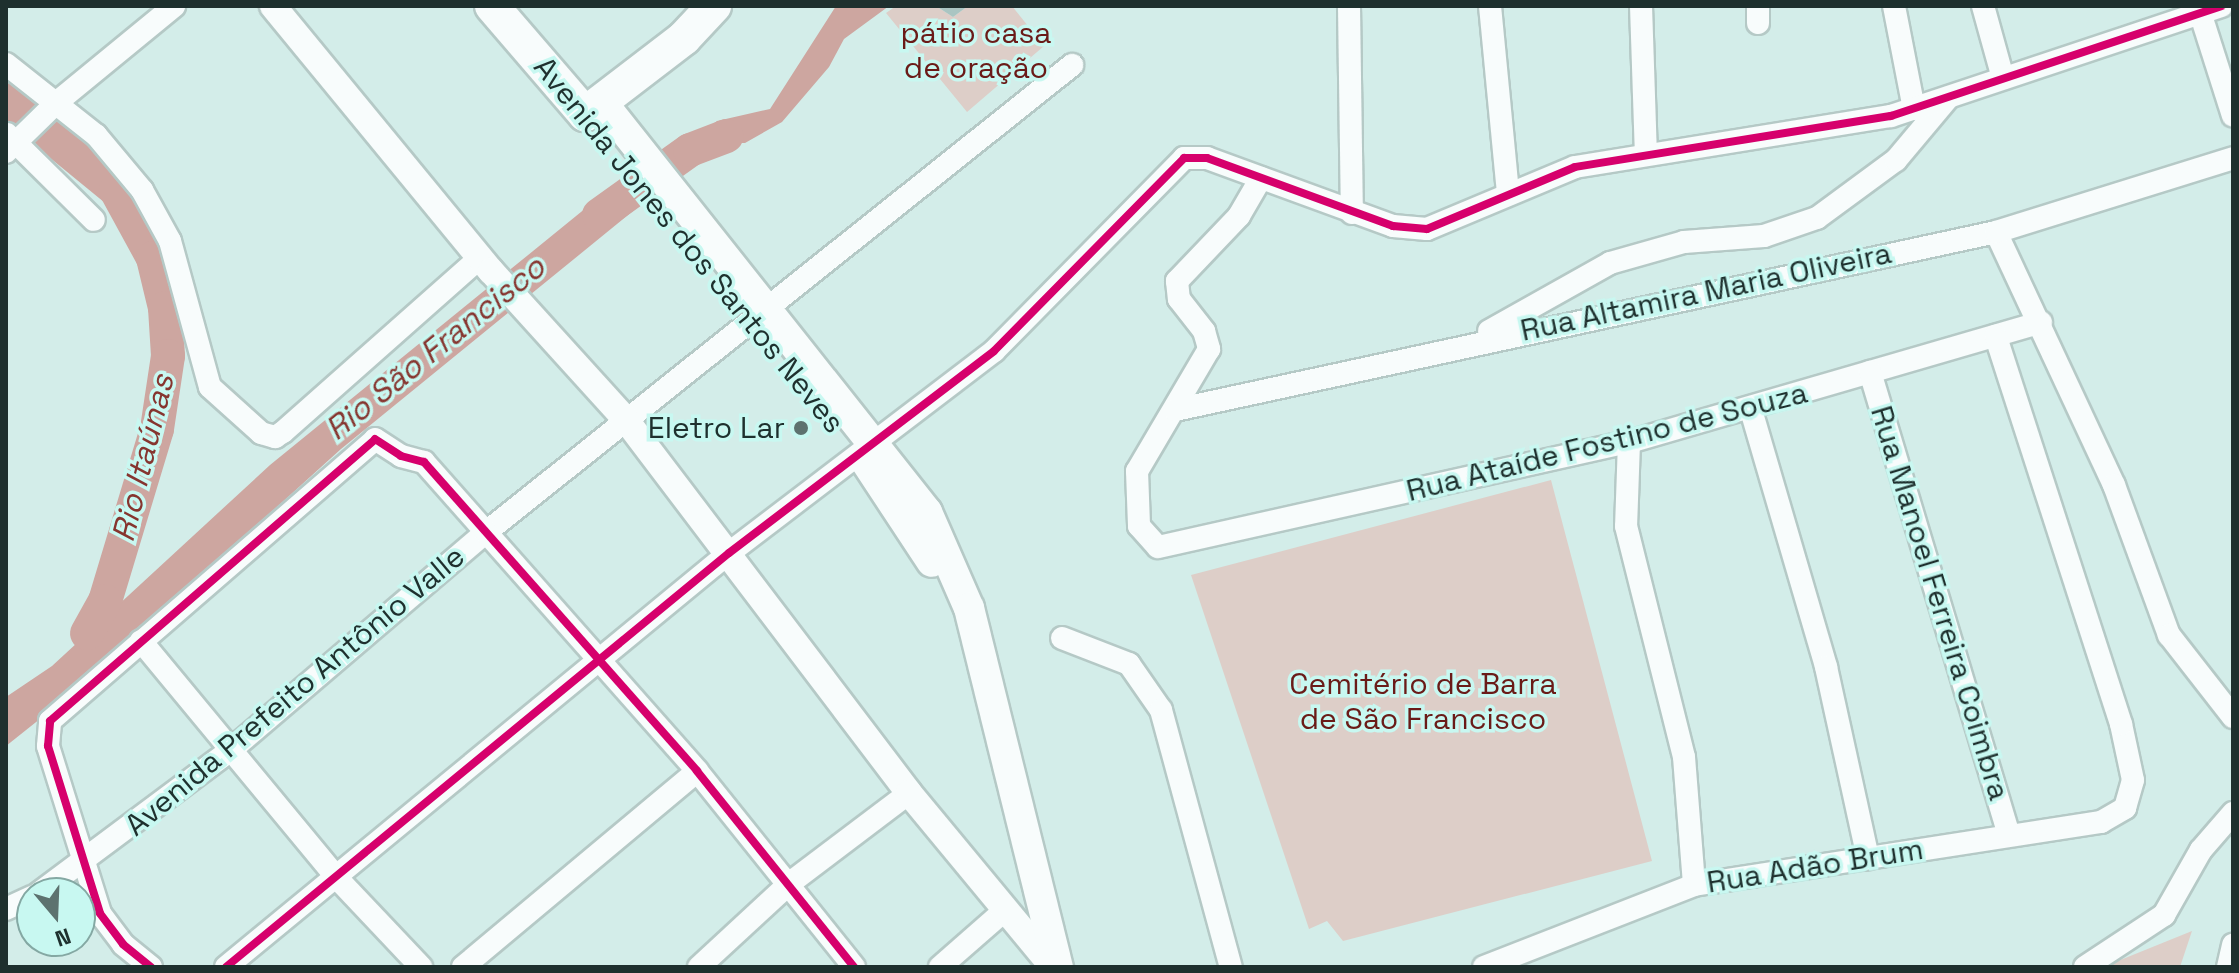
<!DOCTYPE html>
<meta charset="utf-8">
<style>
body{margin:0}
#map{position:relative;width:2239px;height:973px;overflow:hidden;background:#d3ede9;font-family:"Space Grotesk",sans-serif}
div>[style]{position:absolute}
.green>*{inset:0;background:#ddcec8}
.water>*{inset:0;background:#cda6a0}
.river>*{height:34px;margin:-17px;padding:0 17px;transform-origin:17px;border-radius:17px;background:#cda6a0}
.building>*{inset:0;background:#aac5c2}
.roads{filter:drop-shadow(2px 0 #b5c9c6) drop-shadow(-2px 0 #b5c9c6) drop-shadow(0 2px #b5c9c6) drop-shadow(0 -2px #b5c9c6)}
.minor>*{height:22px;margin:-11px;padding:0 11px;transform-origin:11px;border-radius:11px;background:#f8fcfc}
.tertiary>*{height:26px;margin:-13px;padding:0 13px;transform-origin:13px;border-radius:13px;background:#f8fcfc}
.secondary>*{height:30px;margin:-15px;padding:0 15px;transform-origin:15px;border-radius:15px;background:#f8fcfc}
.primary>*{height:34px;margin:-17px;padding:0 17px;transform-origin:17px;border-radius:17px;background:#f8fcfc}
.cycleway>*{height:8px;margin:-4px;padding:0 4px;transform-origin:4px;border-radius:4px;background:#d6006c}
.dots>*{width:22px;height:22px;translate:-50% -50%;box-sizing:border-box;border:4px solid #c8f8f1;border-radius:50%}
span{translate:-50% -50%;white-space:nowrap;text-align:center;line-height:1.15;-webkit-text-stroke:7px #c8f8f1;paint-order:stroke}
.park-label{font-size:30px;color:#6a1b18}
.street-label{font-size:30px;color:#1e302e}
.poi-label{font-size:30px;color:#1e302e}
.right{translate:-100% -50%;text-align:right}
.water-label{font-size:32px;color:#86352f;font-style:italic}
.frame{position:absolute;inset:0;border:8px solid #1e302e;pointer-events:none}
.north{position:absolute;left:16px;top:877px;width:80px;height:80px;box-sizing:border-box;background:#c8f8f1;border:2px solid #84a8a3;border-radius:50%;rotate:161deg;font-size:22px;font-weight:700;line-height:32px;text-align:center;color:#1e302e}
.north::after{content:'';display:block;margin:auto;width:28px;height:36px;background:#5d726f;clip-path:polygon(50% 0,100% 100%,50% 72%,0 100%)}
</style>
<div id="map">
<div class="green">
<i style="clip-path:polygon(896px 6px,936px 6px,953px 17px,968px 6px,1012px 6px,1044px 46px,967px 112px,886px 13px)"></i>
<i style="clip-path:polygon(1551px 480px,1652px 861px,1343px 941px,1327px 921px,1309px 929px,1191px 575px)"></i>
<i style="clip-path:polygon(2192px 931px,2180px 967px,2099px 967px,2108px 965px)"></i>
</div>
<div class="water">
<i style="clip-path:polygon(836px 6px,889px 6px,844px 39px,829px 67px,782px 122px,745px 143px,720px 143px,694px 163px,682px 148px,717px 121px,770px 109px)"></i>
<i style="clip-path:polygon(624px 177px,644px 202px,341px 449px,65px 699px,6px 746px,6px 697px,52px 666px,270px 465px)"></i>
</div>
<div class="river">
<i style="left:6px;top:100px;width:142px;rotate:39.3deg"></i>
<i style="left:116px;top:190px;width:77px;rotate:61.4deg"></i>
<i style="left:153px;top:258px;width:51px;rotate:76.5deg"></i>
<i style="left:165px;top:308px;width:48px;rotate:86.4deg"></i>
<i style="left:168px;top:356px;width:74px;rotate:98.6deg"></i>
<i style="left:157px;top:429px;width:180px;rotate:106.8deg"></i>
<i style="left:105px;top:601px;width:37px;rotate:119deg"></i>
<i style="left:599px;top:215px;width:112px;rotate:-35.5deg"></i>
<i style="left:690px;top:150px;width:39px;rotate:-21deg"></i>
</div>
<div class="building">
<i style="clip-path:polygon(936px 6px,968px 6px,953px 17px)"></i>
</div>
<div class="roads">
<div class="minor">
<i style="left:1349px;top:6px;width:207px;rotate:89.2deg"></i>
<i style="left:1490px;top:6px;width:189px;rotate:84.5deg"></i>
<i style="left:1641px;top:6px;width:148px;rotate:88.1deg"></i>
<i style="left:1894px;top:6px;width:105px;rotate:79deg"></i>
<i style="left:1983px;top:6px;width:75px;rotate:74.5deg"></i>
<i style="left:2198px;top:6px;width:115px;rotate:72.3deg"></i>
<i style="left:1758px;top:23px;width:17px;rotate:-90deg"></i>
<i style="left:6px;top:64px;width:115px;rotate:38.3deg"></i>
<i style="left:96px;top:135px;width:72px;rotate:50.1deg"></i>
<i style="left:142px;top:190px;width:58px;rotate:61.2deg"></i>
<i style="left:170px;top:241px;width:151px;rotate:74.7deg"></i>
<i style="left:210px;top:387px;width:69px;rotate:42deg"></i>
<i style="left:261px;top:433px;width:15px;rotate:16deg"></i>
<i style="left:275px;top:437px;width:9px;rotate:-32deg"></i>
<i style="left:283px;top:432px;width:264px;rotate:-41.5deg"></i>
<i style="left:7px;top:134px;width:122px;rotate:44.7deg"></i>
<i style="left:6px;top:152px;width:70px;rotate:-44.4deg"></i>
<i style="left:56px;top:103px;width:153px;rotate:-39.4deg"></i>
<i style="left:1261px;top:178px;width:44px;rotate:120.1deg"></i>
<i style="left:1239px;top:216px;width:90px;rotate:133.6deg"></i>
<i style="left:1177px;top:281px;width:18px;rotate:84deg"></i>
<i style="left:1179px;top:299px;width:41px;rotate:52deg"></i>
<i style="left:1204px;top:331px;width:19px;rotate:74deg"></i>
<i style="left:1209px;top:349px;width:142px;rotate:120.5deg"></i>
<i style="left:1137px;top:471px;width:55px;rotate:87.9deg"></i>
<i style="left:1139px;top:526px;width:28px;rotate:48deg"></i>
<i style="left:1158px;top:547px;width:483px;rotate:-12.6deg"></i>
<i style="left:1629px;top:442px;width:429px;rotate:-16.2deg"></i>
<i style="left:1996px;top:232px;width:279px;rotate:65deg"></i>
<i style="left:2114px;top:485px;width:160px;rotate:69.9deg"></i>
<i style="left:2169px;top:635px;width:104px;rotate:52deg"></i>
<i style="left:1489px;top:331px;width:139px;rotate:-29.3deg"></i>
<i style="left:1610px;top:263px;width:77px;rotate:-15.8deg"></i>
<i style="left:1684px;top:242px;width:80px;rotate:-4.3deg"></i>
<i style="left:1764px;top:236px;width:56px;rotate:-18.8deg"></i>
<i style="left:1817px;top:218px;width:98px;rotate:-36.3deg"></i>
<i style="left:1896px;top:160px;width:81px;rotate:-50deg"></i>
<i style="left:1870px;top:372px;width:482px;rotate:73.3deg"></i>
<i style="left:1175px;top:410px;width:840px;rotate:-12.23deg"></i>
<i style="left:1996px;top:232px;width:248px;rotate:-17.3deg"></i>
<i style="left:1751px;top:410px;width:268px;rotate:73.7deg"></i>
<i style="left:1826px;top:667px;width:196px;rotate:77.6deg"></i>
<i style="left:1629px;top:442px;width:84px;rotate:92deg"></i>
<i style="left:1626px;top:526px;width:238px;rotate:75.9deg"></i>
<i style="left:1684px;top:757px;width:128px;rotate:85.5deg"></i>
<i style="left:1062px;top:638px;width:72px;rotate:21.2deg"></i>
<i style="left:1129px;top:664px;width:56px;rotate:55.2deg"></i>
<i style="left:1161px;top:710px;width:266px;rotate:74.8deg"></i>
<i style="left:141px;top:641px;width:306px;rotate:50.4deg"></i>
<i style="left:336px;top:877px;width:124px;rotate:46.6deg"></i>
<i style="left:39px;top:893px;width:239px;rotate:-36.7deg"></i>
<i style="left:231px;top:750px;width:334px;rotate:-40.5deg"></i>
<i style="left:485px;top:533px;width:751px;rotate:-38.56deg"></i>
<i style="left:6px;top:909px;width:29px;rotate:-25deg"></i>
<i style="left:151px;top:967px;width:36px;rotate:-141deg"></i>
<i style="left:123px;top:944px;width:39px;rotate:-127deg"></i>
<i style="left:100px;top:913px;width:175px;rotate:-107.3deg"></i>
<i style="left:48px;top:746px;width:25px;rotate:-85deg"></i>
<i style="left:50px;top:721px;width:430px;rotate:-40.9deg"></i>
<i style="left:375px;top:439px;width:31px;rotate:33deg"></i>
<i style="left:401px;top:456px;width:24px;rotate:15deg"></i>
<i style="left:424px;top:462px;width:412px;rotate:48.5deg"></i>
<i style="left:697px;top:771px;width:251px;rotate:51.3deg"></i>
<i style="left:226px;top:967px;width:651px;rotate:-39.46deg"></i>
<i style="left:729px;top:553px;width:333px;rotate:-37.3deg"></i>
<i style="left:994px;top:351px;width:271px;rotate:-45.4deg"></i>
<i style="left:1184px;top:158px;width:23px"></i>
<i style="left:1207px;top:158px;width:198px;rotate:20.1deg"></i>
<i style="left:1393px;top:226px;width:34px;rotate:5deg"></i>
<i style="left:1427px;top:229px;width:160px;rotate:-22.7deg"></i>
<i style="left:1575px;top:167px;width:320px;rotate:-9.2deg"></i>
<i style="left:1891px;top:116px;width:348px;rotate:-18.4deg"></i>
<i style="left:463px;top:967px;width:305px;rotate:-39.9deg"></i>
<i style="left:699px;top:967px;width:124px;rotate:-42.7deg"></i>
<i style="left:790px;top:883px;width:149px;rotate:-37.1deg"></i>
<i style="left:940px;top:967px;width:86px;rotate:-41.2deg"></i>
<i style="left:1484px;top:967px;width:225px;rotate:-21.3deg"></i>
<i style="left:1694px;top:885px;width:412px;rotate:-8.8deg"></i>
<i style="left:2101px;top:822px;width:28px;rotate:-30deg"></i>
<i style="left:2125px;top:808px;width:29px;rotate:-74deg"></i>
<i style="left:2133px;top:780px;width:57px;rotate:-102.1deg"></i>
<i style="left:2121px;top:724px;width:408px;rotate:-107.9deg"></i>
<i style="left:2085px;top:967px;width:95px;rotate:-33.4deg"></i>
<i style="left:2164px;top:915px;width:75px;rotate:-60.4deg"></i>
<i style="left:2201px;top:850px;width:49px;rotate:-49.1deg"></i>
<i style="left:2228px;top:967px;width:23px;rotate:-77deg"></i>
</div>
<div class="tertiary">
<i style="left:273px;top:6px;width:343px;rotate:50.6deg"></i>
<i style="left:491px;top:271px;width:201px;rotate:47.8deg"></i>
<i style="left:626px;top:420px;width:468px;rotate:52.8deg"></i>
<i style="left:909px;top:793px;width:226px;rotate:50.4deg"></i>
</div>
<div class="secondary">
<i style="left:601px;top:101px;width:525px;rotate:51.58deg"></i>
<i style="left:927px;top:512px;width:105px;rotate:66.4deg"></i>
<i style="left:969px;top:608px;width:370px;rotate:76.1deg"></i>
<i style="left:864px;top:459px;width:123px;rotate:56.6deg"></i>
</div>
<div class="primary">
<i style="left:492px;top:6px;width:143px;rotate:49.3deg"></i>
<i style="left:585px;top:114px;width:125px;rotate:-37.5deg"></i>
<i style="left:684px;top:38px;width:44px;rotate:-46.8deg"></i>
</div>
</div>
<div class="cycleway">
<i style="left:151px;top:967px;width:36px;rotate:-141deg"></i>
<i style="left:123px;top:944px;width:39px;rotate:-127deg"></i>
<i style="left:100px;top:913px;width:175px;rotate:-107.3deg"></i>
<i style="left:48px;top:746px;width:25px;rotate:-85deg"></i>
<i style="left:50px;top:721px;width:430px;rotate:-40.9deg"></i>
<i style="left:375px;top:439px;width:31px;rotate:33deg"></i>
<i style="left:401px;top:456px;width:24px;rotate:15deg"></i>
<i style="left:424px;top:462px;width:412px;rotate:48.5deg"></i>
<i style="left:697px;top:771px;width:251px;rotate:51.3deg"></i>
<i style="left:226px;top:967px;width:651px;rotate:-39.46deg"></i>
<i style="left:729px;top:553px;width:333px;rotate:-37.3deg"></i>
<i style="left:994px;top:351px;width:271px;rotate:-45.4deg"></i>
<i style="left:1184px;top:158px;width:23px"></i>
<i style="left:1207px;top:158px;width:198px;rotate:20.1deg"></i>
<i style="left:1393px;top:226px;width:34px;rotate:5deg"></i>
<i style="left:1427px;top:229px;width:160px;rotate:-22.7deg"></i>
<i style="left:1575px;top:167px;width:320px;rotate:-9.2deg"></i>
<i style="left:1891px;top:116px;width:348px;rotate:-18.4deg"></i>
</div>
<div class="dots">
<i style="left:801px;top:428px;background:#5d726f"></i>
</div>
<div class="park-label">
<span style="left:976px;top:50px">pátio casa<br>de oração</span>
<span style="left:1423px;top:701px">Cemitério de Barra<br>de São Francisco</span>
</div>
<div class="street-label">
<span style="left:689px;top:245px;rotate:51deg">Avenida Jones dos Santos Neves</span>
<span style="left:1706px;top:292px;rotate:-12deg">Rua Altamira Maria Oliveira</span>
<span style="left:1607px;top:442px;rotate:-14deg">Rua Ataíde Fostino de Souza</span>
<span style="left:1940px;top:603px;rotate:73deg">Rua Manoel Ferreira Coimbra</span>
<span style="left:295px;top:691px;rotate:-40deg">Avenida Prefeito Antônio Valle</span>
<span style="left:1815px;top:866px;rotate:-9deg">Rua Adão Brum</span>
</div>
<div class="poi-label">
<span class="right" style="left:785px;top:428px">Eletro Lar</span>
</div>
<div class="water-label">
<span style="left:435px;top:348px;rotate:-39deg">Rio São Francisco</span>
<span style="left:143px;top:458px;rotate:-76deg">Rio Itaúnas</span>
</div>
<div class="frame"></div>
<div class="north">N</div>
</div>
